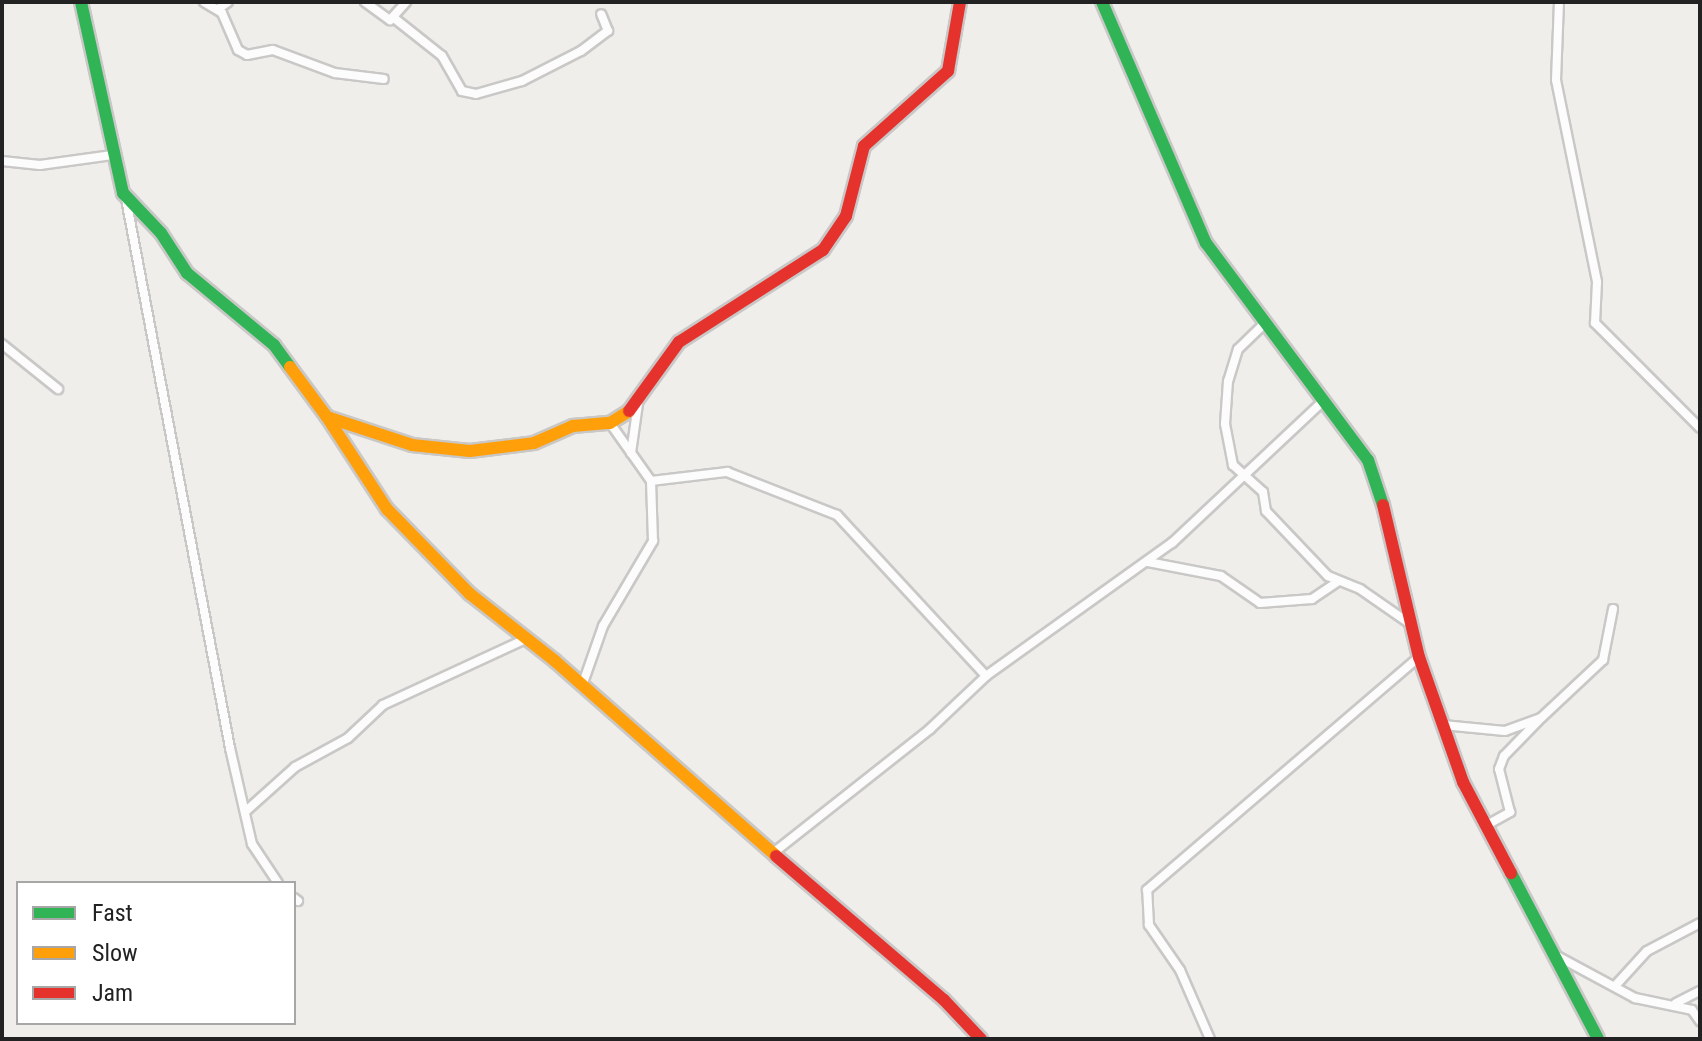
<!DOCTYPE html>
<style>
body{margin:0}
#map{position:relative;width:1702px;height:1041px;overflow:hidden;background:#f0eeeb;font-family:"Roboto Condensed",sans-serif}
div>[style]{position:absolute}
.roads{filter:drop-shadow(2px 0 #c9c8c7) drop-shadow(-2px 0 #c9c8c7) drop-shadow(0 2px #c9c8c7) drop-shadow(0 -2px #c9c8c7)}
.street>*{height:8px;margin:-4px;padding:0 4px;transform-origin:4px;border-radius:4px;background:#fdfcfc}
.fast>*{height:12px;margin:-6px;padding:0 6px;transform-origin:6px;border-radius:6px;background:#30b455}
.slow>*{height:12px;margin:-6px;padding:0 6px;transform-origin:6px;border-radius:6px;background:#ff9f0a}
.jam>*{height:12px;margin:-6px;padding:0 6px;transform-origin:6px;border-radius:6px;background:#e5322d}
span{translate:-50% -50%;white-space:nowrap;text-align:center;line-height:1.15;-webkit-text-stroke:6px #fff;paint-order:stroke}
.frame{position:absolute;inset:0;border:4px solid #222;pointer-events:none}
.legend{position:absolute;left:16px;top:881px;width:280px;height:144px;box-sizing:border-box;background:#fff;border:2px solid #a7a7a7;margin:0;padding:10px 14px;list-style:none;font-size:24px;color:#222}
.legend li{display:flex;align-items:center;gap:16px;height:40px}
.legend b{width:40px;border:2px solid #a7a7a7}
</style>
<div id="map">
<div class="roads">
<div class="street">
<i style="left:204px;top:2px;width:21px;rotate:31deg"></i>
<i style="left:222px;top:13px;width:40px;rotate:66.6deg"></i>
<i style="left:238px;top:50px;width:10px;rotate:29deg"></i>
<i style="left:247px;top:55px;width:26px;rotate:-11deg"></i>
<i style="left:273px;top:50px;width:66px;rotate:20.4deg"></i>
<i style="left:335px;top:73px;width:49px;rotate:7deg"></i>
<i style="left:365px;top:2px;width:31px;rotate:36deg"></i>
<i style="left:390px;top:20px;width:24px;rotate:-48deg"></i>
<i style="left:1559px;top:2px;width:78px;rotate:92.2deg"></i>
<i style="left:1556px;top:80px;width:206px;rotate:78.5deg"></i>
<i style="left:1597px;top:282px;width:41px;rotate:92.8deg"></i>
<i style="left:1595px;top:323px;width:148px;rotate:45deg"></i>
<i style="left:218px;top:9px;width:12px;rotate:-35deg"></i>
<i style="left:394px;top:18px;width:61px;rotate:38.4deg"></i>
<i style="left:442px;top:56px;width:40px;rotate:60.3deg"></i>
<i style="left:462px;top:91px;width:14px;rotate:12deg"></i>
<i style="left:476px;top:94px;width:48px;rotate:-15.8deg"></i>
<i style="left:522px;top:81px;width:66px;rotate:-27deg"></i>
<i style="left:581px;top:51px;width:34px;rotate:-37deg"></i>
<i style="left:608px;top:31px;width:18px;rotate:-112deg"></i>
<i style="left:2px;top:161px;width:38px;rotate:6deg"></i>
<i style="left:40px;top:165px;width:73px;rotate:-7.9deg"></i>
<i style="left:126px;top:199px;width:559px;rotate:79.27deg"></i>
<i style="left:230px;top:748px;width:98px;rotate:77.1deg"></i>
<i style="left:252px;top:844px;width:47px;rotate:56.3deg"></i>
<i style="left:1264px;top:324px;width:36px;rotate:136deg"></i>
<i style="left:1238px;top:349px;width:34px;rotate:107deg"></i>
<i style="left:1228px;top:381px;width:43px;rotate:94deg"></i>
<i style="left:1225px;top:424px;width:42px;rotate:79deg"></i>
<i style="left:1233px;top:465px;width:40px;rotate:42deg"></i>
<i style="left:1263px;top:492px;width:19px;rotate:81deg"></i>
<i style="left:1266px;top:511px;width:90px;rotate:46.4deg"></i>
<i style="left:1328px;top:576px;width:35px;rotate:22deg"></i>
<i style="left:1360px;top:589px;width:60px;rotate:34.8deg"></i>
<i style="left:2px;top:344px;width:72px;rotate:38.8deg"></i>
<i style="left:610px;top:423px;width:71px;rotate:54.7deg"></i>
<i style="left:651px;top:481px;width:77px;rotate:-6.8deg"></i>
<i style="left:727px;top:472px;width:118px;rotate:21.4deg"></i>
<i style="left:837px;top:515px;width:219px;rotate:47.2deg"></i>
<i style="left:631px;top:453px;width:49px;rotate:-81.9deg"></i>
<i style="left:1148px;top:562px;width:74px;rotate:10.9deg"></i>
<i style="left:1221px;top:576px;width:47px;rotate:34.7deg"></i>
<i style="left:1260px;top:603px;width:52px;rotate:-4.4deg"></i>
<i style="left:1312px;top:599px;width:30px;rotate:-34deg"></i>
<i style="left:582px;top:686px;width:64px;rotate:-70.7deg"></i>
<i style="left:603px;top:626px;width:99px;rotate:-59.5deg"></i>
<i style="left:653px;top:541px;width:60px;rotate:-91.9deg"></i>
<i style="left:1443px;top:725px;width:62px;rotate:5.5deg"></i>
<i style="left:1505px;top:731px;width:38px;rotate:-20deg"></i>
<i style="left:1541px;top:718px;width:85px;rotate:-43.1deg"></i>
<i style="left:1603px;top:660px;width:52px;rotate:-78.9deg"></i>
<i style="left:246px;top:811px;width:66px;rotate:-41.9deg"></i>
<i style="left:295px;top:767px;width:60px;rotate:-28.7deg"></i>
<i style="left:348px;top:738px;width:48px;rotate:-43.3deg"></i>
<i style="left:383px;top:705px;width:157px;rotate:-24.8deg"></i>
<i style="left:1485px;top:826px;width:29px;rotate:-29deg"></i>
<i style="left:1510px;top:812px;width:44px;rotate:-104.3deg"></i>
<i style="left:1499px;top:769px;width:14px;rotate:-69deg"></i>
<i style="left:1504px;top:756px;width:50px;rotate:-45.8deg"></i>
<i style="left:772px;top:854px;width:201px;rotate:-38.3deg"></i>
<i style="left:930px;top:729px;width:77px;rotate:-43.4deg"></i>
<i style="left:986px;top:676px;width:229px;rotate:-35.6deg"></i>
<i style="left:1172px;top:543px;width:204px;rotate:-43.2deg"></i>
<i style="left:294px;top:898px;width:5px;rotate:37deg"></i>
<i style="left:1557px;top:956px;width:89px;rotate:28.3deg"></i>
<i style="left:1635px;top:998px;width:58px;rotate:11.9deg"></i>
<i style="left:1692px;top:1010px;width:14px;rotate:54deg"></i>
<i style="left:1615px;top:986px;width:47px;rotate:-47.6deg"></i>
<i style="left:1647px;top:951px;width:60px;rotate:-27.8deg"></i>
<i style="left:1676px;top:1003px;width:27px;rotate:-27deg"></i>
<i style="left:1210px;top:1039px;width:75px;rotate:-113.5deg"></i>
<i style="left:1180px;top:970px;width:55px;rotate:-124.6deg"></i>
<i style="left:1149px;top:925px;width:35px;rotate:-93deg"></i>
<i style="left:1147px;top:890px;width:358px;rotate:-40.6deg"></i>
</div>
<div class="fast">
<i style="left:81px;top:2px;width:196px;rotate:77.6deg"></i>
<i style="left:123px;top:193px;width:55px;rotate:46.5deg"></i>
<i style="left:161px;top:233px;width:48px;rotate:57deg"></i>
<i style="left:187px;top:273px;width:113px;rotate:39.6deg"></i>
<i style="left:274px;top:345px;width:27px;rotate:54deg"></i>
<i style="left:1102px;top:2px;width:262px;rotate:66.7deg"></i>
<i style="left:1206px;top:243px;width:271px;rotate:53.3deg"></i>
<i style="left:1368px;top:460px;width:47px;rotate:71.6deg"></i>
<i style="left:1511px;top:873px;width:187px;rotate:62.3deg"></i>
</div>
<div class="slow">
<i style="left:290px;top:367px;width:62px;rotate:53.5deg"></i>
<i style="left:327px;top:417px;width:89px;rotate:18.2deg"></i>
<i style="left:412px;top:445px;width:58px;rotate:5.9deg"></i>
<i style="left:470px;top:451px;width:64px;rotate:-7.1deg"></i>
<i style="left:534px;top:443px;width:43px;rotate:-23.6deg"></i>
<i style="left:573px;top:426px;width:37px;rotate:-5deg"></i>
<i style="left:610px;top:423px;width:22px;rotate:-32deg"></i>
<i style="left:327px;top:417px;width:110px;rotate:56.9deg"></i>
<i style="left:387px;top:509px;width:119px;rotate:45.7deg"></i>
<i style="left:470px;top:594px;width:108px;rotate:38.2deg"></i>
<i style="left:555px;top:661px;width:295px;rotate:41.4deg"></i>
</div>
<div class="jam">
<i style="left:629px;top:411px;width:85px;rotate:-54.1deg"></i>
<i style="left:679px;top:342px;width:171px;rotate:-32.6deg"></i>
<i style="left:823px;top:250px;width:41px;rotate:-55.9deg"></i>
<i style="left:846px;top:216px;width:72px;rotate:-75.6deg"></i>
<i style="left:864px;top:146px;width:113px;rotate:-41.8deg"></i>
<i style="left:948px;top:71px;width:70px;rotate:-80.1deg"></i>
<i style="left:1383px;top:505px;width:156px;rotate:76.7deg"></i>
<i style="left:1419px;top:657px;width:133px;rotate:70.6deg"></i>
<i style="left:1463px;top:782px;width:103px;rotate:62.2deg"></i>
<i style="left:776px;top:856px;width:221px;rotate:40.6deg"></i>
<i style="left:944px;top:1000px;width:54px;rotate:46.5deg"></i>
</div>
</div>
<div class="frame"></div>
<ul class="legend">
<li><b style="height:10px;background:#30b455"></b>Fast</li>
<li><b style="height:10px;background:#ff9f0a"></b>Slow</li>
<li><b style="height:10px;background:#e5322d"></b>Jam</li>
</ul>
</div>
